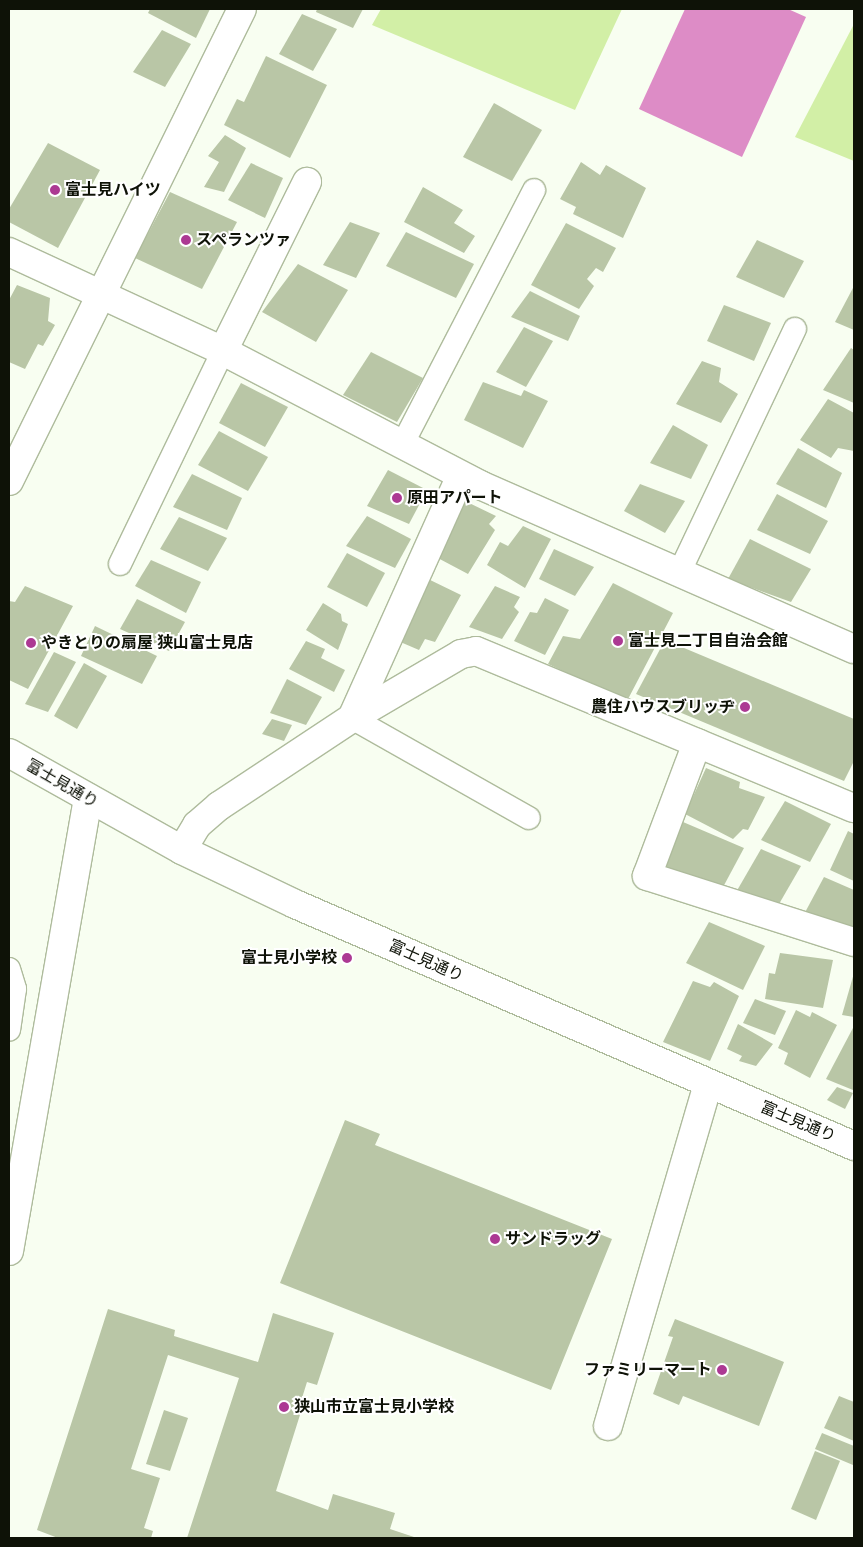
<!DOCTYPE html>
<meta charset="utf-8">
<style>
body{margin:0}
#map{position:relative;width:863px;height:1547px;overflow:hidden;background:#f8fef1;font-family:"Roboto Serif","Noto Sans JP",serif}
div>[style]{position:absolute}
.green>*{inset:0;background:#d2efa6}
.water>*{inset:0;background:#dd8cc6}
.building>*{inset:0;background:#b9c6a6}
.roads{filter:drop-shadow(1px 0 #aebb9c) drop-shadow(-1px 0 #aebb9c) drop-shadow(0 1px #aebb9c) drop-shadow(0 -1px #aebb9c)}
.lane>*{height:22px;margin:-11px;padding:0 11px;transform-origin:11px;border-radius:11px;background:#fff}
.street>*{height:28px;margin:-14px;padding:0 14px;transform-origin:14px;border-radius:14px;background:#fff}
.secondary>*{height:28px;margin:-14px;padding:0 14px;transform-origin:14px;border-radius:14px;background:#fff}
.dots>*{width:14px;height:14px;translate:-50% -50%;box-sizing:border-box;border:2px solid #fff;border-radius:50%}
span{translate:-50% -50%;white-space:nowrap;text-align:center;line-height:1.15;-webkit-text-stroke:4px #fff;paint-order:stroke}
.poi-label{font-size:16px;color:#0e1207;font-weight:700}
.left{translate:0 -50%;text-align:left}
.right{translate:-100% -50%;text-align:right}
.street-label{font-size:16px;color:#0e1207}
.frame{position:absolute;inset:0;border:10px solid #0e1207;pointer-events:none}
</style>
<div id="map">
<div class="green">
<i style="clip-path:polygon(381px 9px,622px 9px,575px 110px,372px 25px)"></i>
<i style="clip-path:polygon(854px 24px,854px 161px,795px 137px)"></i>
</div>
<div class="water">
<i style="clip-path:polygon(685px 9px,788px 9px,806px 17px,742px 157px,639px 109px)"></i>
</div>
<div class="building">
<i style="clip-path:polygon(150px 9px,210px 9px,196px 38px,148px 13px)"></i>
<i style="clip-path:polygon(317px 9px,363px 9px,353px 28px,316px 12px)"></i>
<i style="clip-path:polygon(302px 14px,337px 29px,313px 71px,279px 54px)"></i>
<i style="clip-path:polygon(162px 30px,191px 44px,165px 87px,133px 72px)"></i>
<i style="clip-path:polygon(266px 56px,327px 85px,290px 158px,224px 125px,237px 99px,244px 102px)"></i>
<i style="clip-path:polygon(494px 103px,542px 130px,512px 181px,463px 157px)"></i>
<i style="clip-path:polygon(225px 135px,246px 148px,224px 192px,204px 187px,219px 162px,208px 156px)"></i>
<i style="clip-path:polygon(48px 143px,100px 170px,58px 248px,9px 222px,9px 209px)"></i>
<i style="clip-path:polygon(581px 162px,600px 175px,606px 165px,646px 188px,623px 238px,573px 214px,576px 207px,560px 199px)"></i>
<i style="clip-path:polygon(251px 163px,283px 178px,265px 218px,228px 200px)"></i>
<i style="clip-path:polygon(423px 187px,463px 210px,454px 223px,475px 236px,464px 253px,404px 222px)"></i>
<i style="clip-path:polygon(170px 192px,237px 222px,202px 289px,135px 258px)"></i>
<i style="clip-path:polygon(350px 222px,380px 233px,356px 278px,323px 265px)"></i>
<i style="clip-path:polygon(566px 223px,616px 248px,603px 272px,596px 268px,587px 279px,594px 286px,579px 309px,531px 285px)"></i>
<i style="clip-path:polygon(406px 232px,474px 264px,456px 298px,386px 266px)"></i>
<i style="clip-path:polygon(757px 240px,804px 261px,784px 298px,736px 277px)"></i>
<i style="clip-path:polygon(298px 264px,348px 290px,316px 342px,262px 312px)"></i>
<i style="clip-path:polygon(17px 285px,50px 298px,48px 321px,55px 325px,43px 346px,38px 344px,25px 369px,9px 362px,9px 300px)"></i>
<i style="clip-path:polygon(854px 286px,854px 330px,835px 322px)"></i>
<i style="clip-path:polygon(530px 291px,580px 316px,568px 341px,511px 317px)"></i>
<i style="clip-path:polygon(724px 305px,771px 323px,754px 361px,707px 341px)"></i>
<i style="clip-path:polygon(524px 327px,553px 341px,526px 387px,496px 372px)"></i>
<i style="clip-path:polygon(851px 348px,854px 350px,854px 403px,823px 390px)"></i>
<i style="clip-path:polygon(371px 352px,423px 378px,397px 422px,343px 395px)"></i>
<i style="clip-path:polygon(702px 361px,721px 368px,719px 382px,738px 394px,721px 423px,676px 404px)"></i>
<i style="clip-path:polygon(483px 382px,521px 396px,524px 390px,548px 401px,523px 448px,464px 420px)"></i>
<i style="clip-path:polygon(241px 383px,288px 407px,265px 447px,219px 423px)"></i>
<i style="clip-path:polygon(828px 399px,854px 413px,854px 451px,838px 448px,831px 458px,800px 440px)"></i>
<i style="clip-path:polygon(673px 425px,708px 445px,691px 479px,650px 463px)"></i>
<i style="clip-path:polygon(219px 431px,268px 457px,248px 491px,198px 465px)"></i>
<i style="clip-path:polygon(798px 448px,842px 473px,826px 508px,776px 484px)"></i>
<i style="clip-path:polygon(388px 470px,427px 490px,409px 524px,367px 506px)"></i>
<i style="clip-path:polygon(192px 474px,242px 498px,227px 530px,173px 507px)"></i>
<i style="clip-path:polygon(640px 484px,685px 501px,665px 533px,624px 511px)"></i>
<i style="clip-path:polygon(777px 494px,828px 521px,810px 554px,757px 530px)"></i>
<i style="clip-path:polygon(465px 501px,496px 516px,489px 524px,495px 530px,468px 574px,434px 556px)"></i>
<i style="clip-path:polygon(367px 516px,411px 539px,395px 568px,346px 546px)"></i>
<i style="clip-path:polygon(179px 517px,227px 538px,208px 571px,160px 549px)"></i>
<i style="clip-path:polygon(523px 526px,551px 539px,525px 588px,487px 565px,500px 542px,508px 546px)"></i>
<i style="clip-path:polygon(750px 539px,811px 569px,791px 602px,728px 579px)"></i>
<i style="clip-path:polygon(554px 549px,594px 567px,575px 596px,539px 579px)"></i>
<i style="clip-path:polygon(347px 553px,385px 573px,367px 607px,327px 587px)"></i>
<i style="clip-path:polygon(151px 560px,201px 582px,186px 613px,135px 586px)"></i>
<i style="clip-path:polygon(424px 577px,461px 595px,435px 642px,425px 639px,419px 650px,391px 638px)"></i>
<i style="clip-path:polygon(613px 583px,673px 613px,627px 701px,548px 664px,563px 636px,580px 639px)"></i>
<i style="clip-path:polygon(25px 586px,73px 606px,28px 689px,9px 680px,9px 601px,15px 602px)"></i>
<i style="clip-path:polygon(495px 586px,520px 597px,514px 607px,519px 612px,502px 639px,469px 627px)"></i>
<i style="clip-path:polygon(545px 598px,569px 610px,545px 655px,514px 641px,530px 612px,537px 613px)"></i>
<i style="clip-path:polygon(137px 599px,185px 622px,169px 651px,120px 629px)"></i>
<i style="clip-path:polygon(323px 603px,341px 614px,342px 621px,348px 624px,338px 650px,306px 630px)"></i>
<i style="clip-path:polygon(95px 626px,157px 656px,142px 684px,81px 656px)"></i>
<i style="clip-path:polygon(665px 640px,854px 719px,854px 761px,844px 781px,636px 694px)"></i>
<i style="clip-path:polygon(306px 641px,325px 649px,321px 658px,345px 670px,334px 692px,289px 669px)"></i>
<i style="clip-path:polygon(54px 652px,76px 662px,48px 712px,25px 704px)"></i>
<i style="clip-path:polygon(84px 663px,107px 676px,77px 729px,54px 716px)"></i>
<i style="clip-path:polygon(287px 679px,322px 697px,306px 725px,270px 713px)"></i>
<i style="clip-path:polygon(272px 719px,292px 725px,284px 741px,262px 734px)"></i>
<i style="clip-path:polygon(706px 768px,740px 782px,739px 788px,765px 797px,748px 830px,743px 829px,733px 839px,685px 814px)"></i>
<i style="clip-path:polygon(785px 801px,831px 824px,810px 862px,761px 840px)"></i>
<i style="clip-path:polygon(683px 822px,744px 848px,722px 889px,663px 869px)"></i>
<i style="clip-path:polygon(848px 831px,854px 834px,854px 881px,830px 870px)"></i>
<i style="clip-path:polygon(761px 849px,801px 866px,779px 904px,735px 894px)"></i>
<i style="clip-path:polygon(824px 877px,854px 890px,854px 931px,802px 918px)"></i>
<i style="clip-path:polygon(709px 922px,765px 946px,743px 990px,686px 963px)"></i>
<i style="clip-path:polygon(780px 953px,833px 960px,823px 1008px,765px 999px,769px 973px,775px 974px)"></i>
<i style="clip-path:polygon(854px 973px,854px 1017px,842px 1015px)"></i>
<i style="clip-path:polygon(693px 981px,710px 987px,714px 982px,739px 996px,710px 1061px,663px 1042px)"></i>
<i style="clip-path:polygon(755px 999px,786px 1011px,775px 1035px,743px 1023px)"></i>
<i style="clip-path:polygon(796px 1010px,810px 1017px,812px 1012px,837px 1025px,810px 1078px,784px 1064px,788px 1053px,778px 1048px)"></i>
<i style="clip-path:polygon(738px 1024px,773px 1044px,756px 1066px,739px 1061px,742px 1056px,727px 1049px)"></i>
<i style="clip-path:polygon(854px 1026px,854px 1087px,853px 1090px,826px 1079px)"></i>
<i style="clip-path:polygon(837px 1087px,853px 1093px,845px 1109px,827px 1100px)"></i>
<i style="clip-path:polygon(345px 1120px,380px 1134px,375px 1145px,612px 1239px,551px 1390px,280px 1283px)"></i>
<i style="clip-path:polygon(108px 1309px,175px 1330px,174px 1336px,258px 1362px,273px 1313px,334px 1333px,317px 1385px,307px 1382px,302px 1398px,305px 1399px,276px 1491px,328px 1510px,333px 1494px,395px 1513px,390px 1529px,417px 1538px,187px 1538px,239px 1378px,168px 1355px,131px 1469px,160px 1478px,144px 1528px,153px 1531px,151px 1538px,58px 1538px,37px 1530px)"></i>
<i style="clip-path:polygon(675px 1319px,784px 1362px,759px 1426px,683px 1396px,679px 1405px,653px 1394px,673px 1337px,668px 1336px)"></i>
<i style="clip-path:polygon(839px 1396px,854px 1402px,854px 1441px,824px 1428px)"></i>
<i style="clip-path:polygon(164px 1410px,188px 1418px,170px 1471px,146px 1464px)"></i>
<i style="clip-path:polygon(822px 1433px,854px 1446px,853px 1465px,815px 1449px)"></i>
<i style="clip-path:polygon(815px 1451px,840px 1461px,816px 1520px,791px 1509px)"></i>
</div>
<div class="roads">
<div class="lane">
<i style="left:402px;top:445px;width:287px;rotate:-62.6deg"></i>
<i style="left:120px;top:564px;width:237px;rotate:-64.2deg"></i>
<i style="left:680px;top:571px;width:268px;rotate:-64.6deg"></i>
<i style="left:352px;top:718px;width:203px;rotate:29.5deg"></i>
<i style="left:9px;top:969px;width:21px;rotate:73deg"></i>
<i style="left:15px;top:989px;width:41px;rotate:98.3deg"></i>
</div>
<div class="street">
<i style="left:9px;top:252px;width:236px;rotate:24.8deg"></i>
<i style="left:223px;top:351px;width:290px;rotate:27.5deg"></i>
<i style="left:480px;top:485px;width:408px;rotate:23.7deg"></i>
<i style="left:223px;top:351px;width:189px;rotate:-63.6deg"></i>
<i style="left:9px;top:481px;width:526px;rotate:-63.73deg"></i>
<i style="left:352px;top:718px;width:265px;rotate:-65.8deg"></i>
<i style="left:697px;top:743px;width:142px;rotate:110.6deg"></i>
<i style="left:647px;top:876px;width:217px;rotate:17.7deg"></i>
<i style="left:182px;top:850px;width:29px;rotate:-59deg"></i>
<i style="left:197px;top:825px;width:29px;rotate:-41deg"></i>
<i style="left:219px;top:806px;width:159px;rotate:-33.5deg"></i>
<i style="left:352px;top:718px;width:126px;rotate:-30.4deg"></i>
<i style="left:461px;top:654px;width:15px;rotate:-11deg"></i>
<i style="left:476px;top:651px;width:409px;rotate:22.6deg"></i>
<i style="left:9px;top:1251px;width:460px;rotate:-80.1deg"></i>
<i style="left:608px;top:1426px;width:355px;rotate:-73.7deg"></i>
</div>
<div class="secondary">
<i style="left:9px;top:753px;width:198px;rotate:29.3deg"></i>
<i style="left:182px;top:850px;width:125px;rotate:25.5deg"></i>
<i style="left:295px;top:904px;width:609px;rotate:23.41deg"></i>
</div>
</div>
<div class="dots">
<i style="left:55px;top:190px;background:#ac3993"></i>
<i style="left:186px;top:240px;background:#ac3993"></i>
<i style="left:397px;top:498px;background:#ac3993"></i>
<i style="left:618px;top:641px;background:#ac3993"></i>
<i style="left:31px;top:643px;background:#ac3993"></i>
<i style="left:745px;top:707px;background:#ac3993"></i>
<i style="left:347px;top:958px;background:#ac3993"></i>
<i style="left:495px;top:1239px;background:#ac3993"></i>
<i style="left:722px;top:1370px;background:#ac3993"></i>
<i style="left:284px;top:1407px;background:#ac3993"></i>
</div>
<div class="poi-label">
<span class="left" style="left:65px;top:190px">富士見ハイツ</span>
<span class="left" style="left:196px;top:240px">スペランツァ</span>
<span class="left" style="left:407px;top:498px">原田アパート</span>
<span class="left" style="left:628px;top:641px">富士見二丁目自治会館</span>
<span class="left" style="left:41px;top:643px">やきとりの扇屋 狭山富士見店</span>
<span class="right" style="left:735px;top:707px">農住ハウスブリッヂ</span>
<span class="right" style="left:337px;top:958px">富士見小学校</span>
<span class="left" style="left:505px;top:1239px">サンドラッグ</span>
<span class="right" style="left:712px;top:1370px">ファミリーマート</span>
<span class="left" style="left:294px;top:1407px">狭山市立富士見小学校</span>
</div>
<div class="street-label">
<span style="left:62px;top:784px;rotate:30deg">富士見通り</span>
<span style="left:426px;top:961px;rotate:24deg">富士見通り</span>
<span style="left:798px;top:1122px;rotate:23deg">富士見通り</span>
</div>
<div class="frame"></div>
</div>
